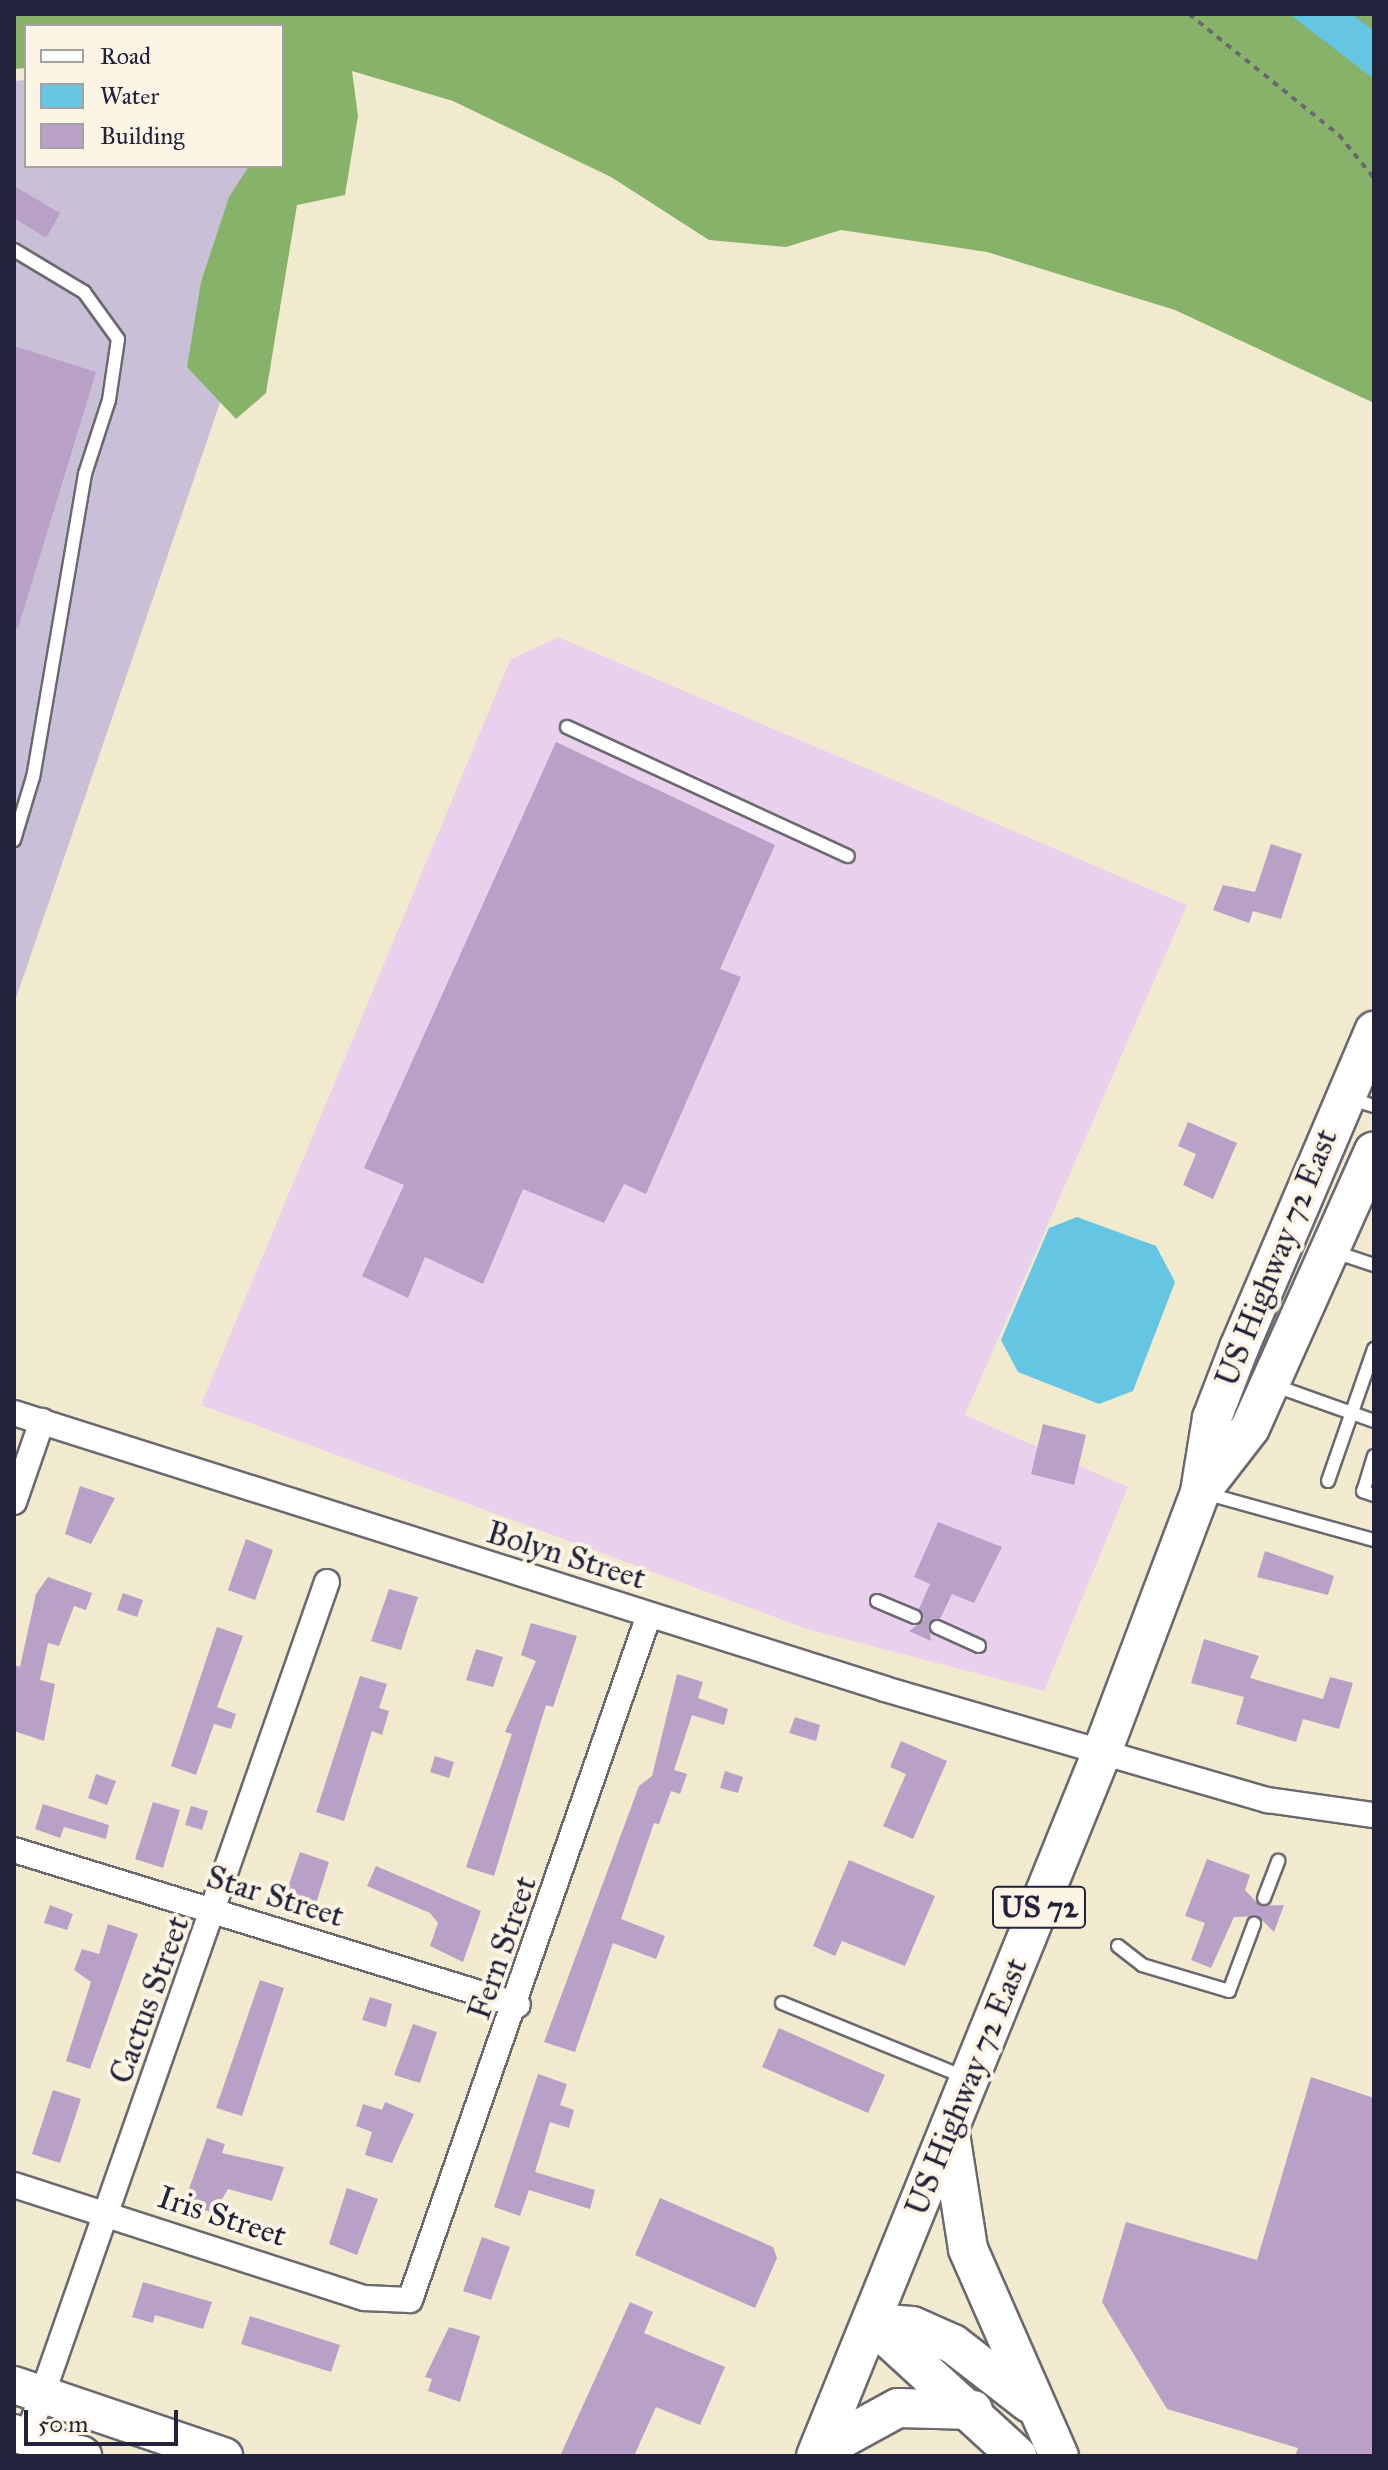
<!DOCTYPE html>
<style>
body{margin:0}
#map{position:relative;width:1388px;height:2470px;overflow:hidden;background:#f2eacf;font-family:"IM FELL Great Primer",serif}
div>[style]{position:absolute}
.built>*{inset:0;background:#e9d1ed}
.industrial>*{inset:0;background:#c9bfd7}
.forest>*{inset:0;background:#86b269}
.water>*{inset:0;background:#64c6e2}
.building>*{inset:0;background:#b9a0c7}
.path>*{height:4px;margin-top:-2px;transform-origin:0;background:repeating-linear-gradient(90deg,#6b686f 0 6px,transparent 0 12px)}
.roads{filter:drop-shadow(2px 0 #6b686f) drop-shadow(-2px 0 #6b686f) drop-shadow(0 2px #6b686f) drop-shadow(0 -2px #6b686f)}
.service>*{height:12px;margin:-6px;padding:0 6px;transform-origin:6px;border-radius:6px;background:#fff}
.minor>*{height:24px;margin:-12px;padding:0 12px;transform-origin:12px;border-radius:12px;background:#fff}
.primary>*{height:36px;margin:-18px;padding:0 18px;transform-origin:18px;border-radius:18px;background:#fff}
.trunk>*{height:38px;margin:-19px;padding:0 19px;transform-origin:19px;border-radius:19px;background:#fff}
span{translate:-50% -50%;white-space:nowrap;text-align:center;line-height:1.15;-webkit-text-stroke:8px #fcf5e5;paint-order:stroke}
.shield-label span{padding:2px 6px;background:#fcf5e5;border:2px solid;border-radius:6px;-webkit-text-stroke-width:0}
.shield-label{font-size:30px;color:#22223b;font-weight:700}
.street-label{font-size:32px;color:#22223b}
.frame{position:absolute;inset:0;border:16px solid #22223b;pointer-events:none}
.legend{position:absolute;left:24px;top:24px;width:260px;height:144px;box-sizing:border-box;background:#fcf5e5;border:2px solid #a5a1a1;margin:0;padding:10px 14px;list-style:none;font-size:24px;color:#22223b}
.legend li{display:flex;align-items:center;gap:16px;height:40px}
.legend b{width:40px;border:2px solid #a5a1a1}
.scale{position:absolute;left:24px;top:2410px;width:154px;height:36px;box-sizing:border-box;border:4px solid #22223b;border-top:0;padding-left:10px;font-size:24px;line-height:28px;white-space:nowrap;color:#22223b;-webkit-text-stroke:6px #fcf5e5;paint-order:stroke}
</style>
<div id="map">
<div class="built">
<i style="clip-path:polygon(558px 637px,1187px 905px,965px 1415px,1128px 1487px,1044px 1691px,807px 1629px,201px 1405px,510px 660px)"></i>
</div>
<div class="industrial">
<i style="clip-path:polygon(336px 64px,14px 1004px,14px 81px,26px 80px,26px 166px,282px 166px)"></i>
</div>
<div class="forest">
<i style="clip-path:polygon(14px 14px,1374px 14px,1374px 403px,1175px 310px,987px 252px,841px 230px,786px 247px,709px 240px,611px 177px,453px 101px,352px 71px,358px 116px,345px 195px,297px 205px,266px 393px,236px 419px,187px 367px,201px 282px,229px 197px,249px 166px,282px 166px,282px 26px,26px 26px,26px 68px,14px 69px)"></i>
</div>
<div class="water">
<i style="clip-path:polygon(1289px 14px,1352px 14px,1374px 31px,1374px 79px)"></i>
<i style="clip-path:polygon(1077px 1217px,1156px 1246px,1175px 1282px,1133px 1391px,1099px 1404px,1018px 1372px,1001px 1340px,1049px 1228px)"></i>
</div>
<div class="building">
<i style="clip-path:polygon(14px 186px,60px 213px,46px 238px,14px 218px)"></i>
<i style="clip-path:polygon(14px 346px,96px 372px,18px 628px,14px 627px)"></i>
<i style="clip-path:polygon(556px 742px,775px 845px,720px 969px,741px 977px,646px 1194px,624px 1184px,604px 1223px,523px 1189px,483px 1284px,425px 1257px,408px 1298px,362px 1276px,404px 1185px,364px 1168px)"></i>
<i style="clip-path:polygon(1271px 844px,1302px 854px,1281px 919px,1253px 911px,1249px 923px,1213px 910px,1223px 885px,1255px 892px)"></i>
<i style="clip-path:polygon(1188px 1122px,1237px 1143px,1213px 1199px,1183px 1185px,1196px 1154px,1178px 1146px)"></i>
<i style="clip-path:polygon(1043px 1424px,1086px 1435px,1074px 1485px,1031px 1474px)"></i>
<i style="clip-path:polygon(80px 1486px,115px 1498px,91px 1544px,65px 1534px)"></i>
<i style="clip-path:polygon(938px 1522px,1002px 1547px,974px 1603px,952px 1594px,940px 1619px,929px 1623px,931px 1641px,909px 1631px,924px 1620px,919px 1609px,930px 1584px,914px 1577px)"></i>
<i style="clip-path:polygon(246px 1539px,273px 1550px,255px 1600px,228px 1590px)"></i>
<i style="clip-path:polygon(1265px 1551px,1334px 1576px,1328px 1595px,1257px 1577px)"></i>
<i style="clip-path:polygon(48px 1577px,92px 1593px,86px 1610px,74px 1606px,59px 1646px,48px 1643px,40px 1680px,55px 1684px,44px 1741px,14px 1731px,14px 1665px,20px 1667px,36px 1594px)"></i>
<i style="clip-path:polygon(389px 1589px,418px 1597px,401px 1650px,371px 1641px)"></i>
<i style="clip-path:polygon(123px 1593px,143px 1600px,137px 1617px,117px 1610px)"></i>
<i style="clip-path:polygon(531px 1623px,577px 1636px,553px 1707px,546px 1705px,494px 1876px,466px 1867px,512px 1734px,505px 1732px,536px 1661px,521px 1655px)"></i>
<i style="clip-path:polygon(217px 1627px,243px 1636px,217px 1707px,236px 1714px,231px 1729px,214px 1724px,196px 1775px,171px 1766px)"></i>
<i style="clip-path:polygon(1204px 1639px,1259px 1656px,1250px 1678px,1323px 1699px,1330px 1677px,1353px 1683px,1339px 1729px,1303px 1719px,1296px 1742px,1236px 1724px,1244px 1697px,1191px 1683px)"></i>
<i style="clip-path:polygon(476px 1649px,503px 1657px,493px 1687px,466px 1680px)"></i>
<i style="clip-path:polygon(677px 1674px,703px 1682px,698px 1698px,728px 1709px,724px 1725px,692px 1715px,674px 1770px,687px 1774px,680px 1794px,671px 1791px,659px 1824px,654px 1823px,621px 1919px,665px 1936px,656px 1959px,613px 1943px,575px 2052px,544px 2042px,639px 1786px,652px 1776px)"></i>
<i style="clip-path:polygon(360px 1676px,387px 1684px,379px 1708px,389px 1711px,382px 1735px,372px 1731px,344px 1821px,316px 1812px)"></i>
<i style="clip-path:polygon(795px 1717px,820px 1725px,816px 1741px,789px 1733px)"></i>
<i style="clip-path:polygon(901px 1741px,947px 1761px,913px 1839px,883px 1826px,906px 1774px,890px 1767px)"></i>
<i style="clip-path:polygon(435px 1756px,454px 1762px,449px 1778px,430px 1772px)"></i>
<i style="clip-path:polygon(725px 1771px,743px 1777px,738px 1793px,720px 1788px)"></i>
<i style="clip-path:polygon(96px 1774px,116px 1781px,107px 1805px,88px 1798px)"></i>
<i style="clip-path:polygon(153px 1802px,180px 1810px,163px 1868px,135px 1859px)"></i>
<i style="clip-path:polygon(43px 1804px,109px 1825px,106px 1839px,64px 1827px,60px 1838px,35px 1829px)"></i>
<i style="clip-path:polygon(191px 1806px,208px 1811px,202px 1830px,185px 1825px)"></i>
<i style="clip-path:polygon(300px 1852px,329px 1862px,313px 1913px,283px 1902px)"></i>
<i style="clip-path:polygon(1207px 1859px,1250px 1875px,1245px 1890px,1260px 1906px,1284px 1905px,1274px 1932px,1258px 1916px,1234px 1917px,1211px 1968px,1191px 1960px,1205px 1923px,1185px 1916px)"></i>
<i style="clip-path:polygon(849px 1860px,935px 1896px,905px 1966px,842px 1941px,835px 1956px,813px 1946px)"></i>
<i style="clip-path:polygon(376px 1866px,481px 1911px,463px 1962px,430px 1946px,438px 1923px,430px 1913px,367px 1886px)"></i>
<i style="clip-path:polygon(50px 1905px,73px 1914px,67px 1930px,44px 1923px)"></i>
<i style="clip-path:polygon(108px 1924px,138px 1934px,90px 2069px,66px 2061px,91px 1982px,74px 1970px,82px 1949px,99px 1954px)"></i>
<i style="clip-path:polygon(260px 1980px,284px 1988px,242px 2116px,216px 2108px)"></i>
<i style="clip-path:polygon(370px 1997px,392px 2004px,386px 2027px,362px 2020px)"></i>
<i style="clip-path:polygon(413px 2024px,437px 2032px,420px 2083px,394px 2075px)"></i>
<i style="clip-path:polygon(779px 2028px,885px 2075px,868px 2113px,762px 2067px)"></i>
<i style="clip-path:polygon(538px 2074px,567px 2084px,560px 2105px,574px 2110px,569px 2128px,550px 2122px,535px 2172px,595px 2190px,590px 2209px,529px 2190px,520px 2216px,494px 2207px)"></i>
<i style="clip-path:polygon(1311px 2077px,1374px 2098px,1374px 2456px,1295px 2456px,1298px 2448px,1167px 2409px,1102px 2302px,1126px 2222px,1257px 2260px)"></i>
<i style="clip-path:polygon(53px 2090px,81px 2099px,60px 2163px,32px 2154px)"></i>
<i style="clip-path:polygon(385px 2102px,414px 2114px,392px 2163px,365px 2155px,372px 2132px,356px 2126px,363px 2104px,382px 2110px)"></i>
<i style="clip-path:polygon(207px 2138px,225px 2144px,222px 2153px,284px 2167px,272px 2201px,228px 2189px,214px 2213px,184px 2203px)"></i>
<i style="clip-path:polygon(347px 2188px,378px 2199px,357px 2255px,329px 2244px)"></i>
<i style="clip-path:polygon(660px 2198px,773px 2247px,777px 2258px,755px 2308px,635px 2255px)"></i>
<i style="clip-path:polygon(482px 2237px,510px 2247px,491px 2300px,463px 2291px)"></i>
<i style="clip-path:polygon(143px 2282px,212px 2302px,203px 2329px,155px 2315px,153px 2323px,132px 2317px)"></i>
<i style="clip-path:polygon(630px 2302px,653px 2312px,644px 2333px,725px 2367px,700px 2425px,656px 2407px,634px 2456px,560px 2456px)"></i>
<i style="clip-path:polygon(250px 2316px,340px 2345px,331px 2372px,241px 2344px)"></i>
<i style="clip-path:polygon(449px 2327px,480px 2336px,460px 2402px,428px 2391px,432px 2379px,425px 2377px)"></i>
</div>
<div class="path">
<i style="left:1189px;top:14px;width:193px;rotate:38.9deg"></i>
<i style="left:1339px;top:135px;width:55px;rotate:50.9deg"></i>
</div>
<div class="roads">
<div class="service">
<i style="left:14px;top:250px;width:82px;rotate:31deg"></i>
<i style="left:84px;top:292px;width:58px;rotate:54.1deg"></i>
<i style="left:118px;top:339px;width:62px;rotate:98.4deg"></i>
<i style="left:109px;top:400px;width:78px;rotate:108deg"></i>
<i style="left:85px;top:474px;width:307px;rotate:99.7deg"></i>
<i style="left:33px;top:777px;width:66px;rotate:106.8deg"></i>
<i style="left:567px;top:727px;width:309px;rotate:24.7deg"></i>
<i style="left:1351px;top:1099px;width:24px;rotate:17deg"></i>
<i style="left:1335px;top:1252px;width:41px;rotate:18.4deg"></i>
<i style="left:1273px;top:1385px;width:107px;rotate:19.6deg"></i>
<i style="left:1374px;top:1456px;width:37px;rotate:107deg"></i>
<i style="left:1363px;top:1491px;width:12px;rotate:20deg"></i>
<i style="left:1328px;top:1481px;width:140px;rotate:-70.8deg"></i>
<i style="left:1208px;top:1494px;width:172px;rotate:15.5deg"></i>
<i style="left:877px;top:1601px;width:41px;rotate:22.8deg"></i>
<i style="left:937px;top:1627px;width:46px;rotate:24.3deg"></i>
<i style="left:1264px;top:1898px;width:40px;rotate:-69deg"></i>
<i style="left:1118px;top:1946px;width:31px;rotate:38deg"></i>
<i style="left:1142px;top:1965px;width:91px;rotate:16.6deg"></i>
<i style="left:1229px;top:1991px;width:72px;rotate:-69.5deg"></i>
<i style="left:782px;top:2003px;width:200px;rotate:22.1deg"></i>
</div>
<div class="minor">
<i style="left:14px;top:1413px;width:914px;rotate:17.58deg"></i>
<i style="left:885px;top:1689px;width:399px;rotate:16.2deg"></i>
<i style="left:1268px;top:1800px;width:107px;rotate:8.1deg"></i>
<i style="left:14px;top:1502px;width:86px;rotate:-70.9deg"></i>
<i style="left:14px;top:1850px;width:527px;rotate:17.09deg"></i>
<i style="left:14px;top:2185px;width:368px;rotate:17.9deg"></i>
<i style="left:364px;top:2298px;width:46px;rotate:2.5deg"></i>
<i style="left:410px;top:2300px;width:725px;rotate:-70.77deg"></i>
<i style="left:27px;top:2438px;width:907px;rotate:-70.69deg"></i>
</div>
<div class="primary">
<i style="left:14px;top:2385px;width:222px;rotate:18.7deg"></i>
<i style="left:14px;top:2433px;width:73px;rotate:18.4deg"></i>
</div>
<div class="trunk">
<i style="left:1202px;top:1490px;width:78px;rotate:-52.3deg"></i>
<i style="left:1250px;top:1428px;width:303px;rotate:-65.9deg"></i>
<i style="left:951px;top:2140px;width:110px;rotate:81.1deg"></i>
<i style="left:968px;top:2249px;width:226px;rotate:66.3deg"></i>
<i style="left:872px;top:2323px;width:40px;rotate:4.3deg"></i>
<i style="left:912px;top:2326px;width:45px;rotate:23.7deg"></i>
<i style="left:953px;top:2344px;width:96px;rotate:37.8deg"></i>
<i style="left:872px;top:2323px;width:197px;rotate:42.5deg"></i>
<i style="left:819px;top:2451px;width:90px;rotate:-28.6deg"></i>
<i style="left:898px;top:2408px;width:75px;rotate:1.5deg"></i>
<i style="left:78px;top:2456px;width:3px;rotate:-18deg"></i>
<i style="left:816px;top:2456px;width:760px;rotate:-67.89deg"></i>
<i style="left:1102px;top:1752px;width:278px;rotate:-69.3deg"></i>
<i style="left:1200px;top:1492px;width:75px;rotate:-80.8deg"></i>
<i style="left:1212px;top:1418px;width:75px;rotate:-68.9deg"></i>
<i style="left:1239px;top:1348px;width:345px;rotate:-66.9deg"></i>
</div>
</div>
<div class="shield-label">
<span style="left:1039px;top:1907px">US 72</span>
</div>
<div class="street-label">
<span style="left:1277px;top:1258px;rotate:-68deg">US Highway 72 East</span>
<span style="left:566px;top:1556px;rotate:17deg">Bolyn Street</span>
<span style="left:275px;top:1897px;rotate:17deg">Star Street</span>
<span style="left:503px;top:1948px;rotate:-71deg">Fern Street</span>
<span style="left:150px;top:2000px;rotate:-70deg">Cactus Street</span>
<span style="left:967px;top:2087px;rotate:-68deg">US Highway 72 East</span>
<span style="left:222px;top:2217px;rotate:18deg">Iris Street</span>
</div>
<div class="frame"></div>
<ul class="legend">
<li><b style="height:10px;background:#fff"></b>Road</li>
<li><b style="height:22px;background:#64c6e2"></b>Water</li>
<li><b style="height:22px;background:#b9a0c7"></b>Building</li>
</ul>
<div class="scale">50 m</div>
</div>
